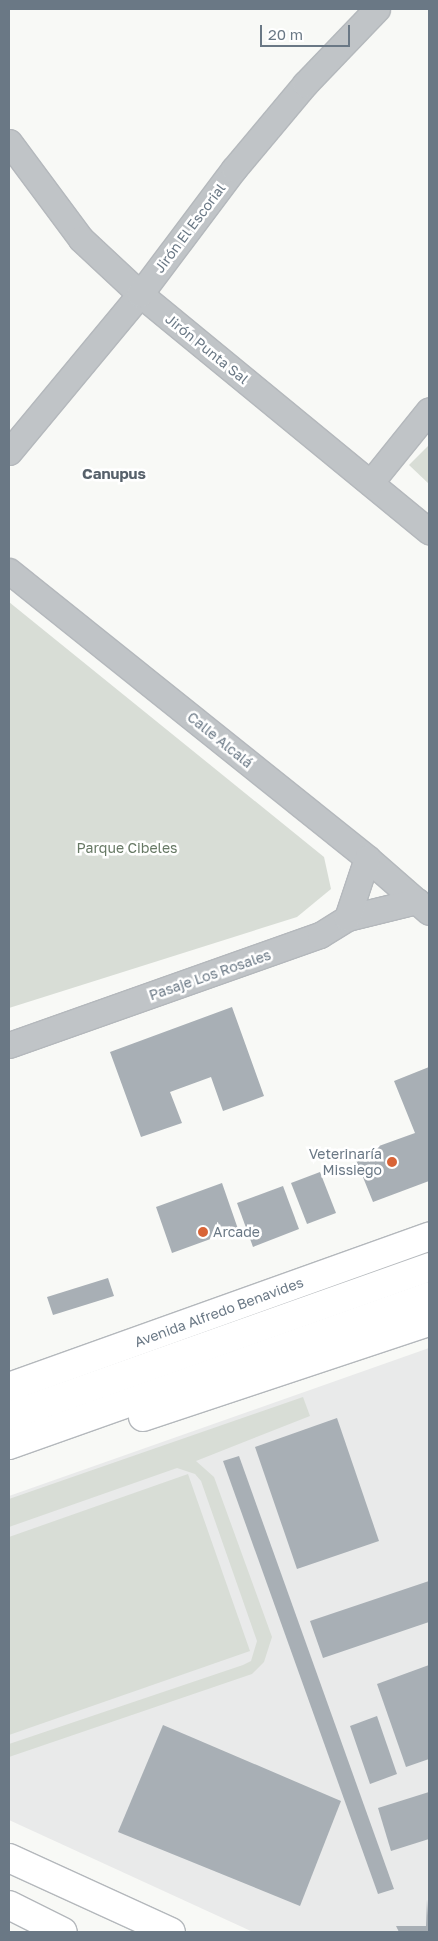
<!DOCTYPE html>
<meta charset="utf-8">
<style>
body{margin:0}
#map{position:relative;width:438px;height:1941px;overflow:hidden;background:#f8f9f6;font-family:"Golos Text",sans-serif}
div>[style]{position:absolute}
.built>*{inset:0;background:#e9eaea}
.green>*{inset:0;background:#d8ddd6}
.building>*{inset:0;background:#a8afb5}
.roads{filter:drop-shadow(1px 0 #b4b8bc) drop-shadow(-1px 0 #b4b8bc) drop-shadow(0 1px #b4b8bc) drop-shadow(0 -1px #b4b8bc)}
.minor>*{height:25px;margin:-12.5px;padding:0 12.5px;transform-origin:12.5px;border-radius:12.5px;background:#c0c4c7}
.primary>*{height:28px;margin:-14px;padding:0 14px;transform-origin:14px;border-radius:14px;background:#fff}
.dots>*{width:14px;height:14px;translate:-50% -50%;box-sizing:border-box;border:2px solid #fff;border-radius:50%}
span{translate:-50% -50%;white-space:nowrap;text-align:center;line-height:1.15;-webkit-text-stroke:5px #fff;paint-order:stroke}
.street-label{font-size:14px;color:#6a7885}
.park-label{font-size:14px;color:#667864}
.poi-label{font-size:14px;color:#6a7885}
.right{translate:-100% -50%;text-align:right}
.left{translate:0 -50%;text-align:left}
.neighbourhood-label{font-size:15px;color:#57616b;font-weight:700}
.frame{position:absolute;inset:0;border:10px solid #6a7885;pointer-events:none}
.scale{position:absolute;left:260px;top:25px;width:90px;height:22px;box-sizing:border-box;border:2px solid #6a7885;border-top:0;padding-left:6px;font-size:15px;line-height:18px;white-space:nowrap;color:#6a7885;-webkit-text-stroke:4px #fff;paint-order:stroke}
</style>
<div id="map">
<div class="built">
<i style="clip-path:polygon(429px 1348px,429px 1932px,253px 1932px,9px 1820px,9px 1496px)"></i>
</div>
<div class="green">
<i style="clip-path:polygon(429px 445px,429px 484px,409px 465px)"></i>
<i style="clip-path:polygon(9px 602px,324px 857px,331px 889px,297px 917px,9px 1008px)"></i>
<i style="clip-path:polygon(303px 1397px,310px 1416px,196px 1461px,214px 1477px,272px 1637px,264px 1662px,252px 1674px,9px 1757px,9px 1744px,243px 1665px,251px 1661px,257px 1641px,201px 1481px,195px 1474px,177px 1468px,9px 1527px,9px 1499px)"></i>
<i style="clip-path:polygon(188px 1474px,250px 1651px,9px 1735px,9px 1537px)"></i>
</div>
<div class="building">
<i style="clip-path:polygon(232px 1007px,264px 1096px,223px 1111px,211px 1077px,170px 1092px,182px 1123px,141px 1137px,110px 1052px)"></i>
<i style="clip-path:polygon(429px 1067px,429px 1181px,373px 1202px,354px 1155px,415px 1133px,394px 1081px)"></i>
<i style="clip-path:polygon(320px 1172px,336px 1213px,307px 1224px,291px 1183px)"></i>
<i style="clip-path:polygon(222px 1183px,238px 1229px,172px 1253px,156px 1207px)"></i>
<i style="clip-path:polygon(283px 1186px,299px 1229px,253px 1247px,237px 1203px)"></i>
<i style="clip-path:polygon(108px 1278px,114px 1296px,53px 1315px,47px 1297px)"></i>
<i style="clip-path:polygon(337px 1418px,379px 1541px,297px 1569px,255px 1447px)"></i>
<i style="clip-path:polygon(239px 1456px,394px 1889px,378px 1894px,223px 1461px)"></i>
<i style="clip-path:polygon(429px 1581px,429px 1622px,323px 1658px,310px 1621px)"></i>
<i style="clip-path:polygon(429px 1665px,429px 1759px,406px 1767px,377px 1684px)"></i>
<i style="clip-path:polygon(377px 1716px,397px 1774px,370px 1784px,350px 1726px)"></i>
<i style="clip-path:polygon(163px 1725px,341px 1801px,300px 1906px,118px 1832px)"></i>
<i style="clip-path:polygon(429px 1792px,429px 1839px,391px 1851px,378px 1808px)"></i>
<i style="clip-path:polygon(427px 1899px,429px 1932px,399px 1932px,396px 1926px,426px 1926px)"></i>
</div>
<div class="roads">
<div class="minor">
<i style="left:9px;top:142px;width:121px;rotate:53.4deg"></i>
<i style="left:81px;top:239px;width:81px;rotate:43deg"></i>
<i style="left:140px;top:294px;width:374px;rotate:39.4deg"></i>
<i style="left:9px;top:452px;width:205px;rotate:-50.3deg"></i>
<i style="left:140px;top:294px;width:156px;rotate:-53.1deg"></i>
<i style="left:234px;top:169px;width:111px;rotate:-50.1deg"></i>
<i style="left:305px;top:84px;width:104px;rotate:-46.2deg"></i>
<i style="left:371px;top:482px;width:92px;rotate:-51.1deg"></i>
<i style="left:9px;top:571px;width:459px;rotate:38.7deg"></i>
<i style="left:367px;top:858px;width:82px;rotate:41.1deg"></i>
<i style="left:347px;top:918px;width:72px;rotate:-13.7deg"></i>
<i style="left:9px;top:1045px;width:330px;rotate:-19.5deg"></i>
<i style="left:320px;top:935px;width:32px;rotate:-32deg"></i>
<i style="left:347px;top:918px;width:63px;rotate:-71.6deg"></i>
</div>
<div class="primary">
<i style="left:9px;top:1387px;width:446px;rotate:-19.7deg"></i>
<i style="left:9px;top:1416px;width:446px;rotate:-19.5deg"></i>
<i style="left:143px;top:1417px;width:301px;rotate:-18.4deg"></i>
<i style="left:9px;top:1445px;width:446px;rotate:-19.5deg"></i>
<i style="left:9px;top:1858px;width:178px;rotate:24.6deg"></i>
<i style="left:9px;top:1905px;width:60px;rotate:26.6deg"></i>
</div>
</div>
<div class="dots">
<i style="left:392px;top:1162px;background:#d86437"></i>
<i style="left:203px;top:1232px;background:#d86437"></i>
</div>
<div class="street-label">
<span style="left:190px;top:228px;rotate:-53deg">Jirón El Escorial</span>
<span style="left:207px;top:349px;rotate:39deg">Jirón Punta Sal</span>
<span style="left:220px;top:740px;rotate:39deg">Calle Alcalá</span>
<span style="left:210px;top:975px;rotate:-19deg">Pasaje Los Rosales</span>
<span style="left:219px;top:1312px;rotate:-20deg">Avenida Alfredo Benavides</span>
</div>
<div class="park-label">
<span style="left:127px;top:848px">Parque Cibeles</span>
</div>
<div class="poi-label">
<span class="right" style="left:382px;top:1162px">Veterinaría<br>Missiego</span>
<span class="left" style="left:213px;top:1232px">Arcade</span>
</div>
<div class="neighbourhood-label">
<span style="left:114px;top:474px">Canupus</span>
</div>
<div class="frame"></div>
<div class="scale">20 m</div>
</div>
